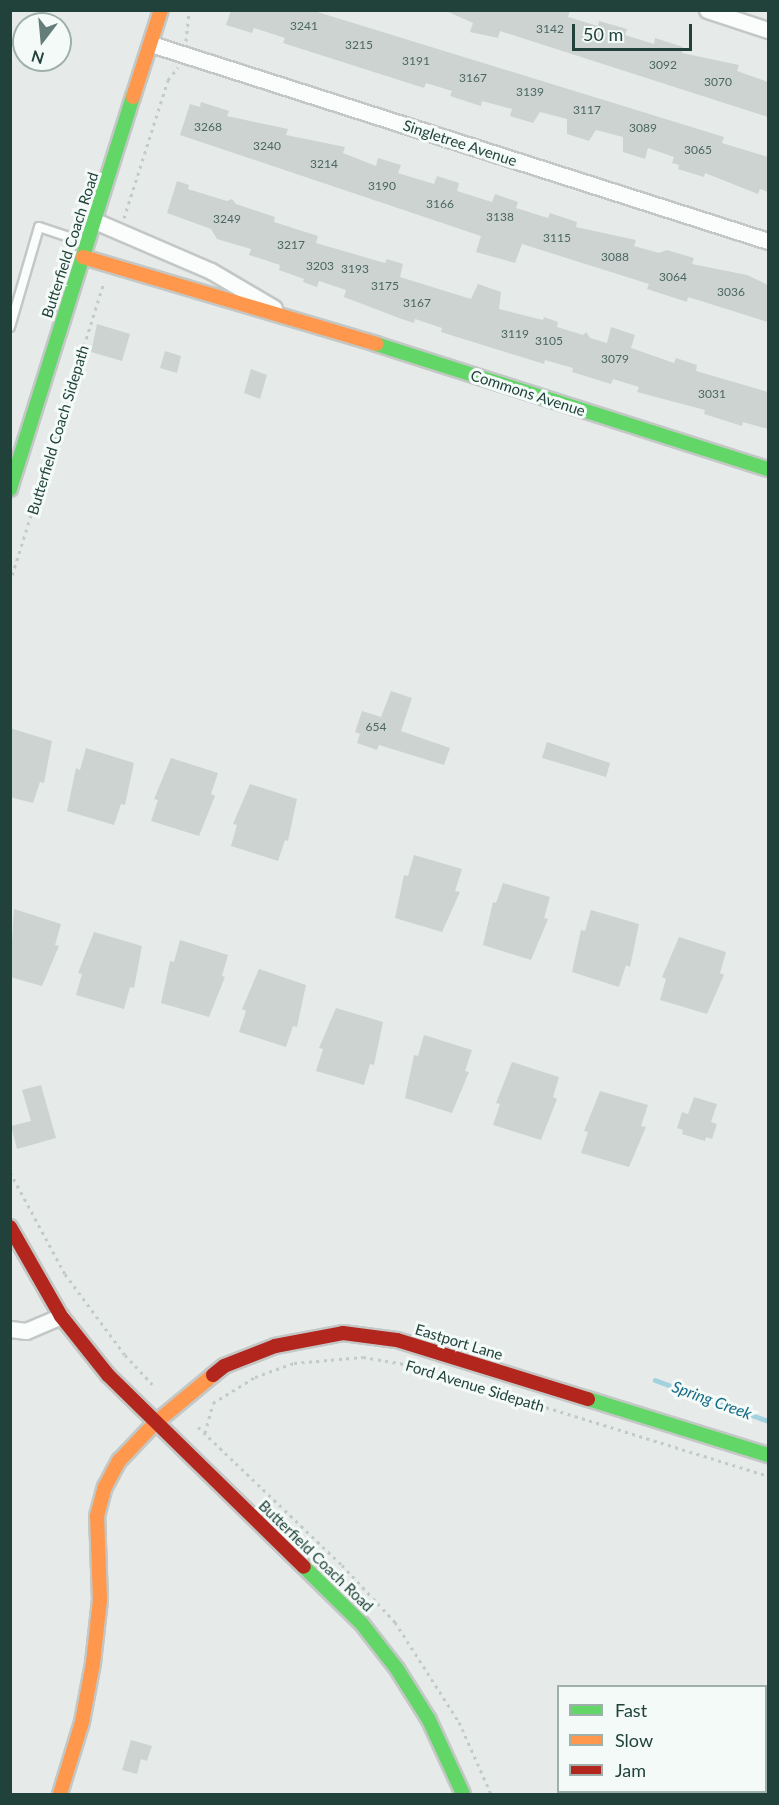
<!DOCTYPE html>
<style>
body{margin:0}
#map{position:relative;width:779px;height:1805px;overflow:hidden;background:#e6ebe9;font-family:Lato,sans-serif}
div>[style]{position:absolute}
.stream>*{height:4.5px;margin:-2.25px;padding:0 2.25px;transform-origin:2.25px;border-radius:2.25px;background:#a2d2de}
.building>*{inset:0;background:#ccd3d1}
.path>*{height:3px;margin-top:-1.5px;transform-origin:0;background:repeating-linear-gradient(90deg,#c1cbc9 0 3px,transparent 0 7.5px)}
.roads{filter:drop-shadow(2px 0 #c3c8c6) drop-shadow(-2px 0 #c3c8c6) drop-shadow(0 2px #c3c8c6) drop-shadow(0 -2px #c3c8c6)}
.lane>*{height:8px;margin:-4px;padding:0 4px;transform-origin:4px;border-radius:4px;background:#fbfcfc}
.street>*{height:15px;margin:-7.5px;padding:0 7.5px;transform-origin:7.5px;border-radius:7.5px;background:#fbfcfc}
.fast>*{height:14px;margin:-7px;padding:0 7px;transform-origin:7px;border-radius:7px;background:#63d668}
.slow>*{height:14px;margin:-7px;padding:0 7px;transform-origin:7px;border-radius:7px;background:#ff974d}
.jam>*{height:14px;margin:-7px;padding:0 7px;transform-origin:7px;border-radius:7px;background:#b3261e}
span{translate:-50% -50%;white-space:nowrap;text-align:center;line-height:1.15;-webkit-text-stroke:6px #f4faf7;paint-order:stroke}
.number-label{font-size:12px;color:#4c6761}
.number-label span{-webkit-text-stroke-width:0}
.street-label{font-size:15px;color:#20423b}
.water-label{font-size:16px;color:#136c86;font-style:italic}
.frame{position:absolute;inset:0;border:12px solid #20423b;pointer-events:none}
.legend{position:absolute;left:557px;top:1685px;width:210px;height:108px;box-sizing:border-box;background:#f4faf7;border:2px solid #9fb0ac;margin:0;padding:8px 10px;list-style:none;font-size:18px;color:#20423b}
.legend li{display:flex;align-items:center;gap:12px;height:30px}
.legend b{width:30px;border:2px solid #9fb0ac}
.north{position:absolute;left:12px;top:12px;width:60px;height:60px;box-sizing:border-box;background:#f4faf7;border:2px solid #9fb0ac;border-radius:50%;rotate:196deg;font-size:16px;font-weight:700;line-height:24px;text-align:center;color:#20423b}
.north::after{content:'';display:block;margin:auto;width:21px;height:27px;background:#657d78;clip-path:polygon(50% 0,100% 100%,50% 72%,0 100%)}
.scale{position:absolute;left:572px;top:24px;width:120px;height:27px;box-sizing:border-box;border:3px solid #20423b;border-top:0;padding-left:8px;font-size:18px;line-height:21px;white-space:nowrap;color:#20423b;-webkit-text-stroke:4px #f4faf7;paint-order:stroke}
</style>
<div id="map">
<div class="stream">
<i style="left:655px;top:1380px;width:120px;rotate:19.9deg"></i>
</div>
<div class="building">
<i style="clip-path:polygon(231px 10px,311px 10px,724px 137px,722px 143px,768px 157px,768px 192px,760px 189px,758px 194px,705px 173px,704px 177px,678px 169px,679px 165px,672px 163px,674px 157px,648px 148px,645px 159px,623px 152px,623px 137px,596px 130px,589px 141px,567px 134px,567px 119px,540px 112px,533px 123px,510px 116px,512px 109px,482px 101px,481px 106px,450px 96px,452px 91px,426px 83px,424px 88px,283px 43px,285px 38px,254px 28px,252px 33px,226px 25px)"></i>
<i style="clip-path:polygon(444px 10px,570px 10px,568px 17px,598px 26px,599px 21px,627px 29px,625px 35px,654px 44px,655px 38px,683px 47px,682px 53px,739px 65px,737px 71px,768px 82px,768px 117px,500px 31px,498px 38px,470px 32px,473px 23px)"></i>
<i style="clip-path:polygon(201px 102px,229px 111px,227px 116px,288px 129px,286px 135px,345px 147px,343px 153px,376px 166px,378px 158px,401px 165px,398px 173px,411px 177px,434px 184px,437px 176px,459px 183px,457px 191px,492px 202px,495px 194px,518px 202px,516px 208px,548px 218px,550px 213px,577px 222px,576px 227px,636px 240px,634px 246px,659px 253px,667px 250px,694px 258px,692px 264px,747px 275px,768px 285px,768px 322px,688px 297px,687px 302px,647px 289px,649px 284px,522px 244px,515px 263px,476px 252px,481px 236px,180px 135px,190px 104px,200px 107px)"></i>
<i style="clip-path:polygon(177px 181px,189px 185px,188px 189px,227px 201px,232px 199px,236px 204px,275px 217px,274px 222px,318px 236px,316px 243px,385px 263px,387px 259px,403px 264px,400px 277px,471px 299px,478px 284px,501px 292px,499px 309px,543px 320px,544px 317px,558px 322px,557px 327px,583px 335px,586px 332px,590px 338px,607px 343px,611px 327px,635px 335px,631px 348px,674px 363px,676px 358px,697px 365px,696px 371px,768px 392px,768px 429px,743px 422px,742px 426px,704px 414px,705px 410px,637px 392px,639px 387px,613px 379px,611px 384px,572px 372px,573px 368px,545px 360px,544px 364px,441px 332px,442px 328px,415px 319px,414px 323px,399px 318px,344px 297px,346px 290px,319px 281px,317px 287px,303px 282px,304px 279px,279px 270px,280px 265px,249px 255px,251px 249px,217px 239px,211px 229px,167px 213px)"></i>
<i style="clip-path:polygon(97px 324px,130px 334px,122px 361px,91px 352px)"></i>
<i style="clip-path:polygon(165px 351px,181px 356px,177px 373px,160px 368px)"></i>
<i style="clip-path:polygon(251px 369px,267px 375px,260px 399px,244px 393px)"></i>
<i style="clip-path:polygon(391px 691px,412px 698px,401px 731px,450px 748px,444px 765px,379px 745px,377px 750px,357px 743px,360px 734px,355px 732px,362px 711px,381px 717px)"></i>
<i style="clip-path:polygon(10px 728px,52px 741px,44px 783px,40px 782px,33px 803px,10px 797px)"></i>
<i style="clip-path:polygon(547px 742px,610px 763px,606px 777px,542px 758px)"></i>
<i style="clip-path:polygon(86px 748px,134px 763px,125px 805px,121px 804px,114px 825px,67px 811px,76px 768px,80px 770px)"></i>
<i style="clip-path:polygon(171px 758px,218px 773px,211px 794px,215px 796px,199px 836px,151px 821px,158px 800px,154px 799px)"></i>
<i style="clip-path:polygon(250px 784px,297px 799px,288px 841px,285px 840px,278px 861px,231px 846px,237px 825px,233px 824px)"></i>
<i style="clip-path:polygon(414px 855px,462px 869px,455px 891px,460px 892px,442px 932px,395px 918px,404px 875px,408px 876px)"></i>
<i style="clip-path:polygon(503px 883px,550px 897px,544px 918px,548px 919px,531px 960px,483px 945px,493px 902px,496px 903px)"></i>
<i style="clip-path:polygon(14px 909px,61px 924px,55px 945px,59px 946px,42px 986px,10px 977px)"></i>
<i style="clip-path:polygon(591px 910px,639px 924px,630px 967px,626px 965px,619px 987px,572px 972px,581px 930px,585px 931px)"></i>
<i style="clip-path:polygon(94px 932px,142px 946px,134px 988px,130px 987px,124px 1009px,76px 995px,82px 974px,78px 973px)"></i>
<i style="clip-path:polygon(679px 937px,726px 952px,720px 973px,724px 975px,707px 1014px,660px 1000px,666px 979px,662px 977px)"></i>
<i style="clip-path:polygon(180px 940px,228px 955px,222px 976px,225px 977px,209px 1017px,161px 1003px,170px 961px,174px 962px)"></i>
<i style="clip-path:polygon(259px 969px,306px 985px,297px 1027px,293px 1026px,286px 1047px,239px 1032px,246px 1011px,242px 1009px)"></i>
<i style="clip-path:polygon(336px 1008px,383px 1022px,374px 1065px,370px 1064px,364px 1085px,316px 1071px,323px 1049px,319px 1048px)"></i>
<i style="clip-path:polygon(424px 1035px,472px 1050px,465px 1071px,469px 1072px,452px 1113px,405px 1098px,414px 1055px,418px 1056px)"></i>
<i style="clip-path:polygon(512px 1062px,559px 1077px,553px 1097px,557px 1099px,541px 1140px,493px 1125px,500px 1104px,496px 1103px)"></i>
<i style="clip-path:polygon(41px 1085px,56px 1138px,17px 1149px,11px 1126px,31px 1121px,22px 1090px)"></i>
<i style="clip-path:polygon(600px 1091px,648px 1105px,641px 1126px,646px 1127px,629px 1167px,581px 1153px,588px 1132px,584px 1131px)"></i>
<i style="clip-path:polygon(694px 1097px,717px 1104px,711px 1122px,717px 1124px,712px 1139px,706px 1137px,705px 1141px,682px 1134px,683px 1130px,677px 1128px,682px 1112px,688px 1114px)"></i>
<i style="clip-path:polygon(131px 1740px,152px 1746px,147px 1761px,141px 1759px,137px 1774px,122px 1770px)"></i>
</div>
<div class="path">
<i style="left:186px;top:41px;width:31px;rotate:-84deg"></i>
<i style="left:124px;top:218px;width:145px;rotate:-72.3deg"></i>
<i style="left:168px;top:80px;width:16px;rotate:-52deg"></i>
<i style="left:10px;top:582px;width:314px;rotate:-72.6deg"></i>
<i style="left:10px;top:1172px;width:116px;rotate:61.7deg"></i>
<i style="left:65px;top:1274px;width:101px;rotate:53.5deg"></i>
<i style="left:125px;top:1355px;width:40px;rotate:47deg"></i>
<i style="left:198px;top:1427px;width:199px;rotate:43.8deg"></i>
<i style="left:342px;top:1565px;width:78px;rotate:47.1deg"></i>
<i style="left:395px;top:1622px;width:119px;rotate:57.4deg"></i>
<i style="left:459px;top:1722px;width:79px;rotate:66deg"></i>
<i style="left:205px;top:1433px;width:31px;rotate:-75deg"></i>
<i style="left:213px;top:1403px;width:49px;rotate:-31.8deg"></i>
<i style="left:255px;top:1377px;width:41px;rotate:-19.7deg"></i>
<i style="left:294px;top:1363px;width:69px;rotate:-5deg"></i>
<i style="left:363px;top:1357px;width:48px;rotate:9.7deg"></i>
<i style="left:410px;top:1365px;width:375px;rotate:17.2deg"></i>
</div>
<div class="roads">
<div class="lane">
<i style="left:10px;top:327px;width:104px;rotate:-73.8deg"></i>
<i style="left:39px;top:227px;width:51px;rotate:18.4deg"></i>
</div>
<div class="street">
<i style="left:707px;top:10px;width:64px;rotate:18.2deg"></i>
<i style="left:151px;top:44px;width:648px;rotate:17.71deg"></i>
<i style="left:95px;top:221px;width:126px;rotate:23.3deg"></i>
<i style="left:211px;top:271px;width:73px;rotate:30.4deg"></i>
<i style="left:10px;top:1329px;width:16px;rotate:7deg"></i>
<i style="left:26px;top:1331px;width:38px;rotate:-23deg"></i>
</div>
<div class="fast">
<i style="left:376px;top:344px;width:411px;rotate:17.7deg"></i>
<i style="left:10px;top:489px;width:411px;rotate:-72.6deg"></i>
<i style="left:588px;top:1399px;width:189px;rotate:17.3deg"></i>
<i style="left:304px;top:1567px;width:81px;rotate:44.5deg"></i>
<i style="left:362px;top:1624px;width:57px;rotate:52.1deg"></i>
<i style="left:397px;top:1669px;width:60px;rotate:57.9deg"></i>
<i style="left:429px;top:1720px;width:81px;rotate:65.3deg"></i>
</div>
<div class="slow">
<i style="left:133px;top:97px;width:91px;rotate:-72.2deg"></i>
<i style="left:83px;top:257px;width:306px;rotate:16.5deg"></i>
<i style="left:60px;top:1794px;width:75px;rotate:-73deg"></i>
<i style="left:82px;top:1722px;width:60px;rotate:-79.4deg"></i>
<i style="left:93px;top:1663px;width:63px;rotate:-83.7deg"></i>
<i style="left:100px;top:1600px;width:84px;rotate:-92deg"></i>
<i style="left:97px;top:1516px;width:30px;rotate:-75deg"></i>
<i style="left:105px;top:1487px;width:30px;rotate:-62deg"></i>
<i style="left:119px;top:1461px;width:51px;rotate:-46.6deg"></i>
<i style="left:154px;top:1424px;width:77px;rotate:-39.7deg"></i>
</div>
<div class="jam">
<i style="left:10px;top:1227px;width:103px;rotate:60.2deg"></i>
<i style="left:61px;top:1316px;width:75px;rotate:51.5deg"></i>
<i style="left:108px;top:1375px;width:274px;rotate:44.4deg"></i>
<i style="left:213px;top:1375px;width:14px;rotate:-39deg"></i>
<i style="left:224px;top:1366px;width:55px;rotate:-21.4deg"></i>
<i style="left:275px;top:1346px;width:69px;rotate:-10.8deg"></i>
<i style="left:343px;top:1333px;width:54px;rotate:7.4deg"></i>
<i style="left:397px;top:1340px;width:200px;rotate:17.2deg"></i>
</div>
</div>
<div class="number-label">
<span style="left:304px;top:26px">3241</span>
<span style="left:550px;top:29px">3142</span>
<span style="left:359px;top:45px">3215</span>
<span style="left:416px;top:61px">3191</span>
<span style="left:663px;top:65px">3092</span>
<span style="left:473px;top:78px">3167</span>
<span style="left:718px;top:82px">3070</span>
<span style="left:530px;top:92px">3139</span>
<span style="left:587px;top:110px">3117</span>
<span style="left:208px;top:127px">3268</span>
<span style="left:643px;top:128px">3089</span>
<span style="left:267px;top:146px">3240</span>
<span style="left:698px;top:150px">3065</span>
<span style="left:324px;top:164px">3214</span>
<span style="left:382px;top:186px">3190</span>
<span style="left:440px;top:204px">3166</span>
<span style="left:500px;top:217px">3138</span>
<span style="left:227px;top:219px">3249</span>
<span style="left:557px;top:238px">3115</span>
<span style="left:291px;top:245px">3217</span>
<span style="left:615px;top:257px">3088</span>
<span style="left:320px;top:266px">3203</span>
<span style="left:355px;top:269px">3193</span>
<span style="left:673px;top:277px">3064</span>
<span style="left:385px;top:286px">3175</span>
<span style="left:731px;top:292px">3036</span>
<span style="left:417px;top:303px">3167</span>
<span style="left:515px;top:334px">3119</span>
<span style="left:549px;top:341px">3105</span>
<span style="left:615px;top:359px">3079</span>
<span style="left:712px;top:394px">3031</span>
<span style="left:376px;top:727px">654</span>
</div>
<div class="street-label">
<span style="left:460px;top:143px;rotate:18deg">Singletree Avenue</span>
<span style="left:70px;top:245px;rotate:-72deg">Butterfield Coach Road</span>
<span style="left:528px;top:393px;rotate:18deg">Commons Avenue</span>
<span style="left:58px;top:430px;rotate:-73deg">Butterfield Coach Sidepath</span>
<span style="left:459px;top:1342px;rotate:17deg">Eastport Lane</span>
<span style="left:475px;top:1386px;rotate:17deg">Ford Avenue Sidepath</span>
<span style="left:316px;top:1556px;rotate:44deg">Butterfield Coach Road</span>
</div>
<div class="water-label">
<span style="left:712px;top:1400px;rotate:20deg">Spring Creek</span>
</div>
<div class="frame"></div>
<ul class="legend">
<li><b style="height:8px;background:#63d668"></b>Fast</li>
<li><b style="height:8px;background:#ff974d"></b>Slow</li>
<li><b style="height:8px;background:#b3261e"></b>Jam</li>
</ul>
<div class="north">N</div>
<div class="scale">50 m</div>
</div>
